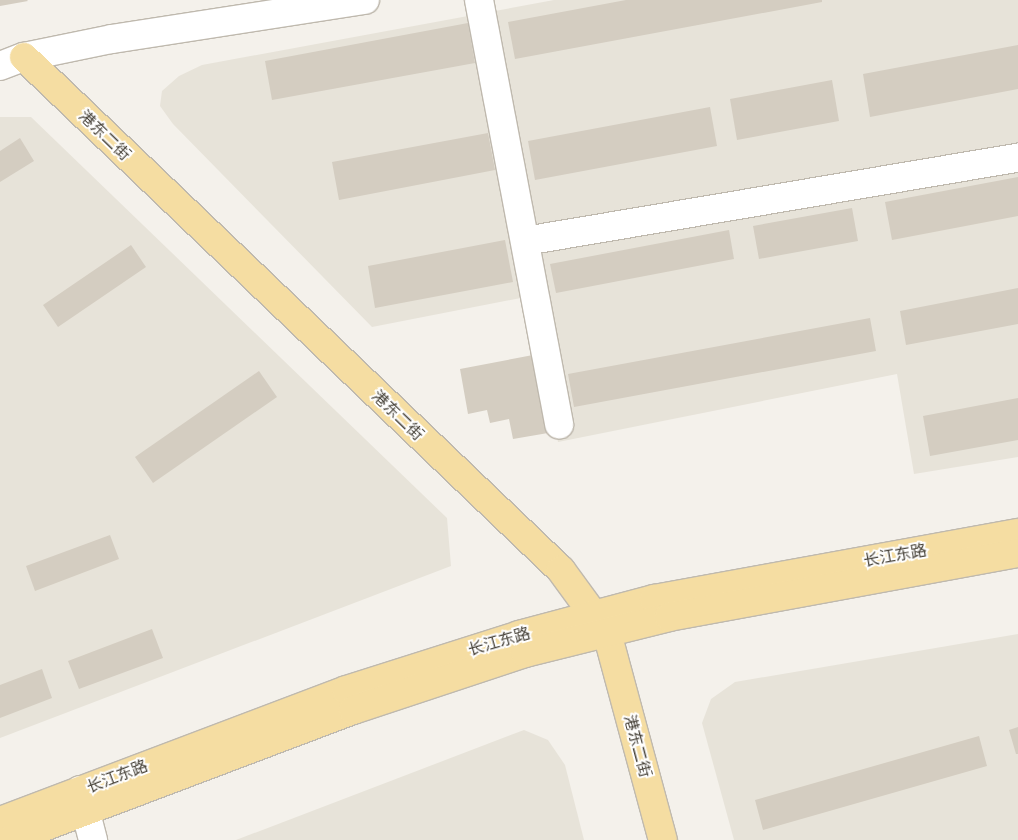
<!DOCTYPE html>
<meta charset="utf-8">
<style>
body{margin:0}
#map{position:relative;width:1018px;height:840px;overflow:hidden;background:#f4f1eb;font-family:"Archivo Narrow","Noto Sans SC",sans-serif}
div>[style]{position:absolute}
.residential>*{inset:0;background:#e7e3d9}
.building>*{inset:0;background:#d4cdc1}
.roads{filter:drop-shadow(1px 0 #bfb9ae) drop-shadow(-1px 0 #bfb9ae) drop-shadow(0 1px #bfb9ae) drop-shadow(0 -1px #bfb9ae)}
.minor>*{height:28px;margin:-14px;padding:0 14px;transform-origin:14px;border-radius:14px;background:#fff}
.major>*{height:28px;margin:-14px;padding:0 14px;transform-origin:14px;border-radius:14px;background:#f5dda2}
span{translate:-50% -50%;white-space:nowrap;text-align:center;line-height:1.15;-webkit-text-stroke:4px #fff;paint-order:stroke}
.street-label{font-size:16px;color:#474239}
</style>
<div id="map">
<div class="residential">
<i style="clip-path:polygon(554px 0,1018px 0,1018px 457px,914px 474px,897px 374px,558px 442px,531px 296px,372px 327px,173px 124px,160px 106px,162px 91px,179px 76px,202px 65px)"></i>
<i style="clip-path:polygon(0 117px,31px 117px,447px 518px,451px 566px,0 738px)"></i>
<i style="clip-path:polygon(1018px 634px,1018px 840px,734px 840px,702px 723px,711px 699px,735px 682px)"></i>
<i style="clip-path:polygon(524px 730px,548px 740px,565px 765px,584px 840px,236px 840px)"></i>
</div>
<div class="building">
<i style="clip-path:polygon(0 0,27px 0,28px 1px,0 6px)"></i>
<i style="clip-path:polygon(626px 0,822px 0,822px 2px,515px 59px,508px 22px)"></i>
<i style="clip-path:polygon(468px 23px,475px 63px,272px 100px,265px 61px)"></i>
<i style="clip-path:polygon(1018px 45px,1018px 89px,870px 117px,863px 74px)"></i>
<i style="clip-path:polygon(832px 80px,839px 121px,737px 140px,730px 99px)"></i>
<i style="clip-path:polygon(710px 107px,717px 146px,535px 180px,528px 141px)"></i>
<i style="clip-path:polygon(488px 133px,495px 170px,339px 200px,332px 162px)"></i>
<i style="clip-path:polygon(20px 138px,34px 161px,0 182px,0 151px)"></i>
<i style="clip-path:polygon(1018px 177px,1018px 216px,892px 240px,885px 202px)"></i>
<i style="clip-path:polygon(852px 208px,858px 241px,759px 259px,753px 226px)"></i>
<i style="clip-path:polygon(729px 230px,734px 259px,556px 293px,550px 264px)"></i>
<i style="clip-path:polygon(505px 240px,513px 282px,375px 308px,368px 266px)"></i>
<i style="clip-path:polygon(131px 245px,146px 267px,58px 327px,43px 305px)"></i>
<i style="clip-path:polygon(1018px 288px,1018px 324px,906px 345px,900px 311px)"></i>
<i style="clip-path:polygon(870px 318px,876px 351px,574px 407px,568px 374px)"></i>
<i style="clip-path:polygon(533px 355px,548px 433px,513px 439px,509px 419px,490px 423px,487px 410px,468px 414px,460px 369px)"></i>
<i style="clip-path:polygon(259px 371px,277px 397px,153px 483px,135px 457px)"></i>
<i style="clip-path:polygon(1018px 398px,1018px 440px,930px 456px,923px 416px)"></i>
<i style="clip-path:polygon(110px 535px,119px 559px,35px 591px,26px 566px)"></i>
<i style="clip-path:polygon(152px 629px,163px 658px,79px 689px,68px 661px)"></i>
<i style="clip-path:polygon(42px 669px,52px 698px,0 718px,0 685px)"></i>
<i style="clip-path:polygon(1018px 727px,1018px 754px,1016px 754px,1009px 730px)"></i>
<i style="clip-path:polygon(979px 736px,987px 766px,763px 830px,755px 800px)"></i>
</div>
<div class="roads">
<div class="minor">
<i style="left:479px;top:0;width:432px;rotate:79.3deg"></i>
<i style="left:0;top:66px;width:26px;rotate:-21deg"></i>
<i style="left:24px;top:57px;width:90px;rotate:-11.6deg"></i>
<i style="left:112px;top:39px;width:256px;rotate:-8.8deg"></i>
<i style="left:525px;top:241px;width:500px;rotate:-9.6deg"></i>
<i style="left:80px;top:790px;width:52px;rotate:75.4deg"></i>
</div>
<div class="major">
<i style="left:24px;top:57px;width:743px;rotate:43.69deg"></i>
<i style="left:561px;top:570px;width:78px;rotate:53.9deg"></i>
<i style="left:607px;top:633px;width:214px;rotate:74.9deg"></i>
<i style="left:0;top:821px;width:370px;rotate:-20.7deg"></i>
<i style="left:346px;top:690px;width:182px;rotate:-17.6deg"></i>
<i style="left:519px;top:635px;width:140px;rotate:-14.9deg"></i>
<i style="left:654px;top:599px;width:370px;rotate:-10.3deg"></i>
<i style="left:9px;top:840px;width:368px;rotate:-20.7deg"></i>
<i style="left:353px;top:710px;width:181px;rotate:-18.3deg"></i>
<i style="left:525px;top:653px;width:148px;rotate:-14deg"></i>
<i style="left:669px;top:617px;width:355px;rotate:-10.4deg"></i>
</div>
</div>
<div class="street-label">
<span style="left:105px;top:135px;rotate:44deg">港东二街</span>
<span style="left:398px;top:415px;rotate:44deg">港东二街</span>
<span style="left:895px;top:555px;rotate:-10deg">长江东路</span>
<span style="left:499px;top:641px;rotate:-16deg">长江东路</span>
<span style="left:638px;top:746px;rotate:75deg">港东二街</span>
<span style="left:117px;top:776px;rotate:-21deg">长江东路</span>
</div>
</div>
